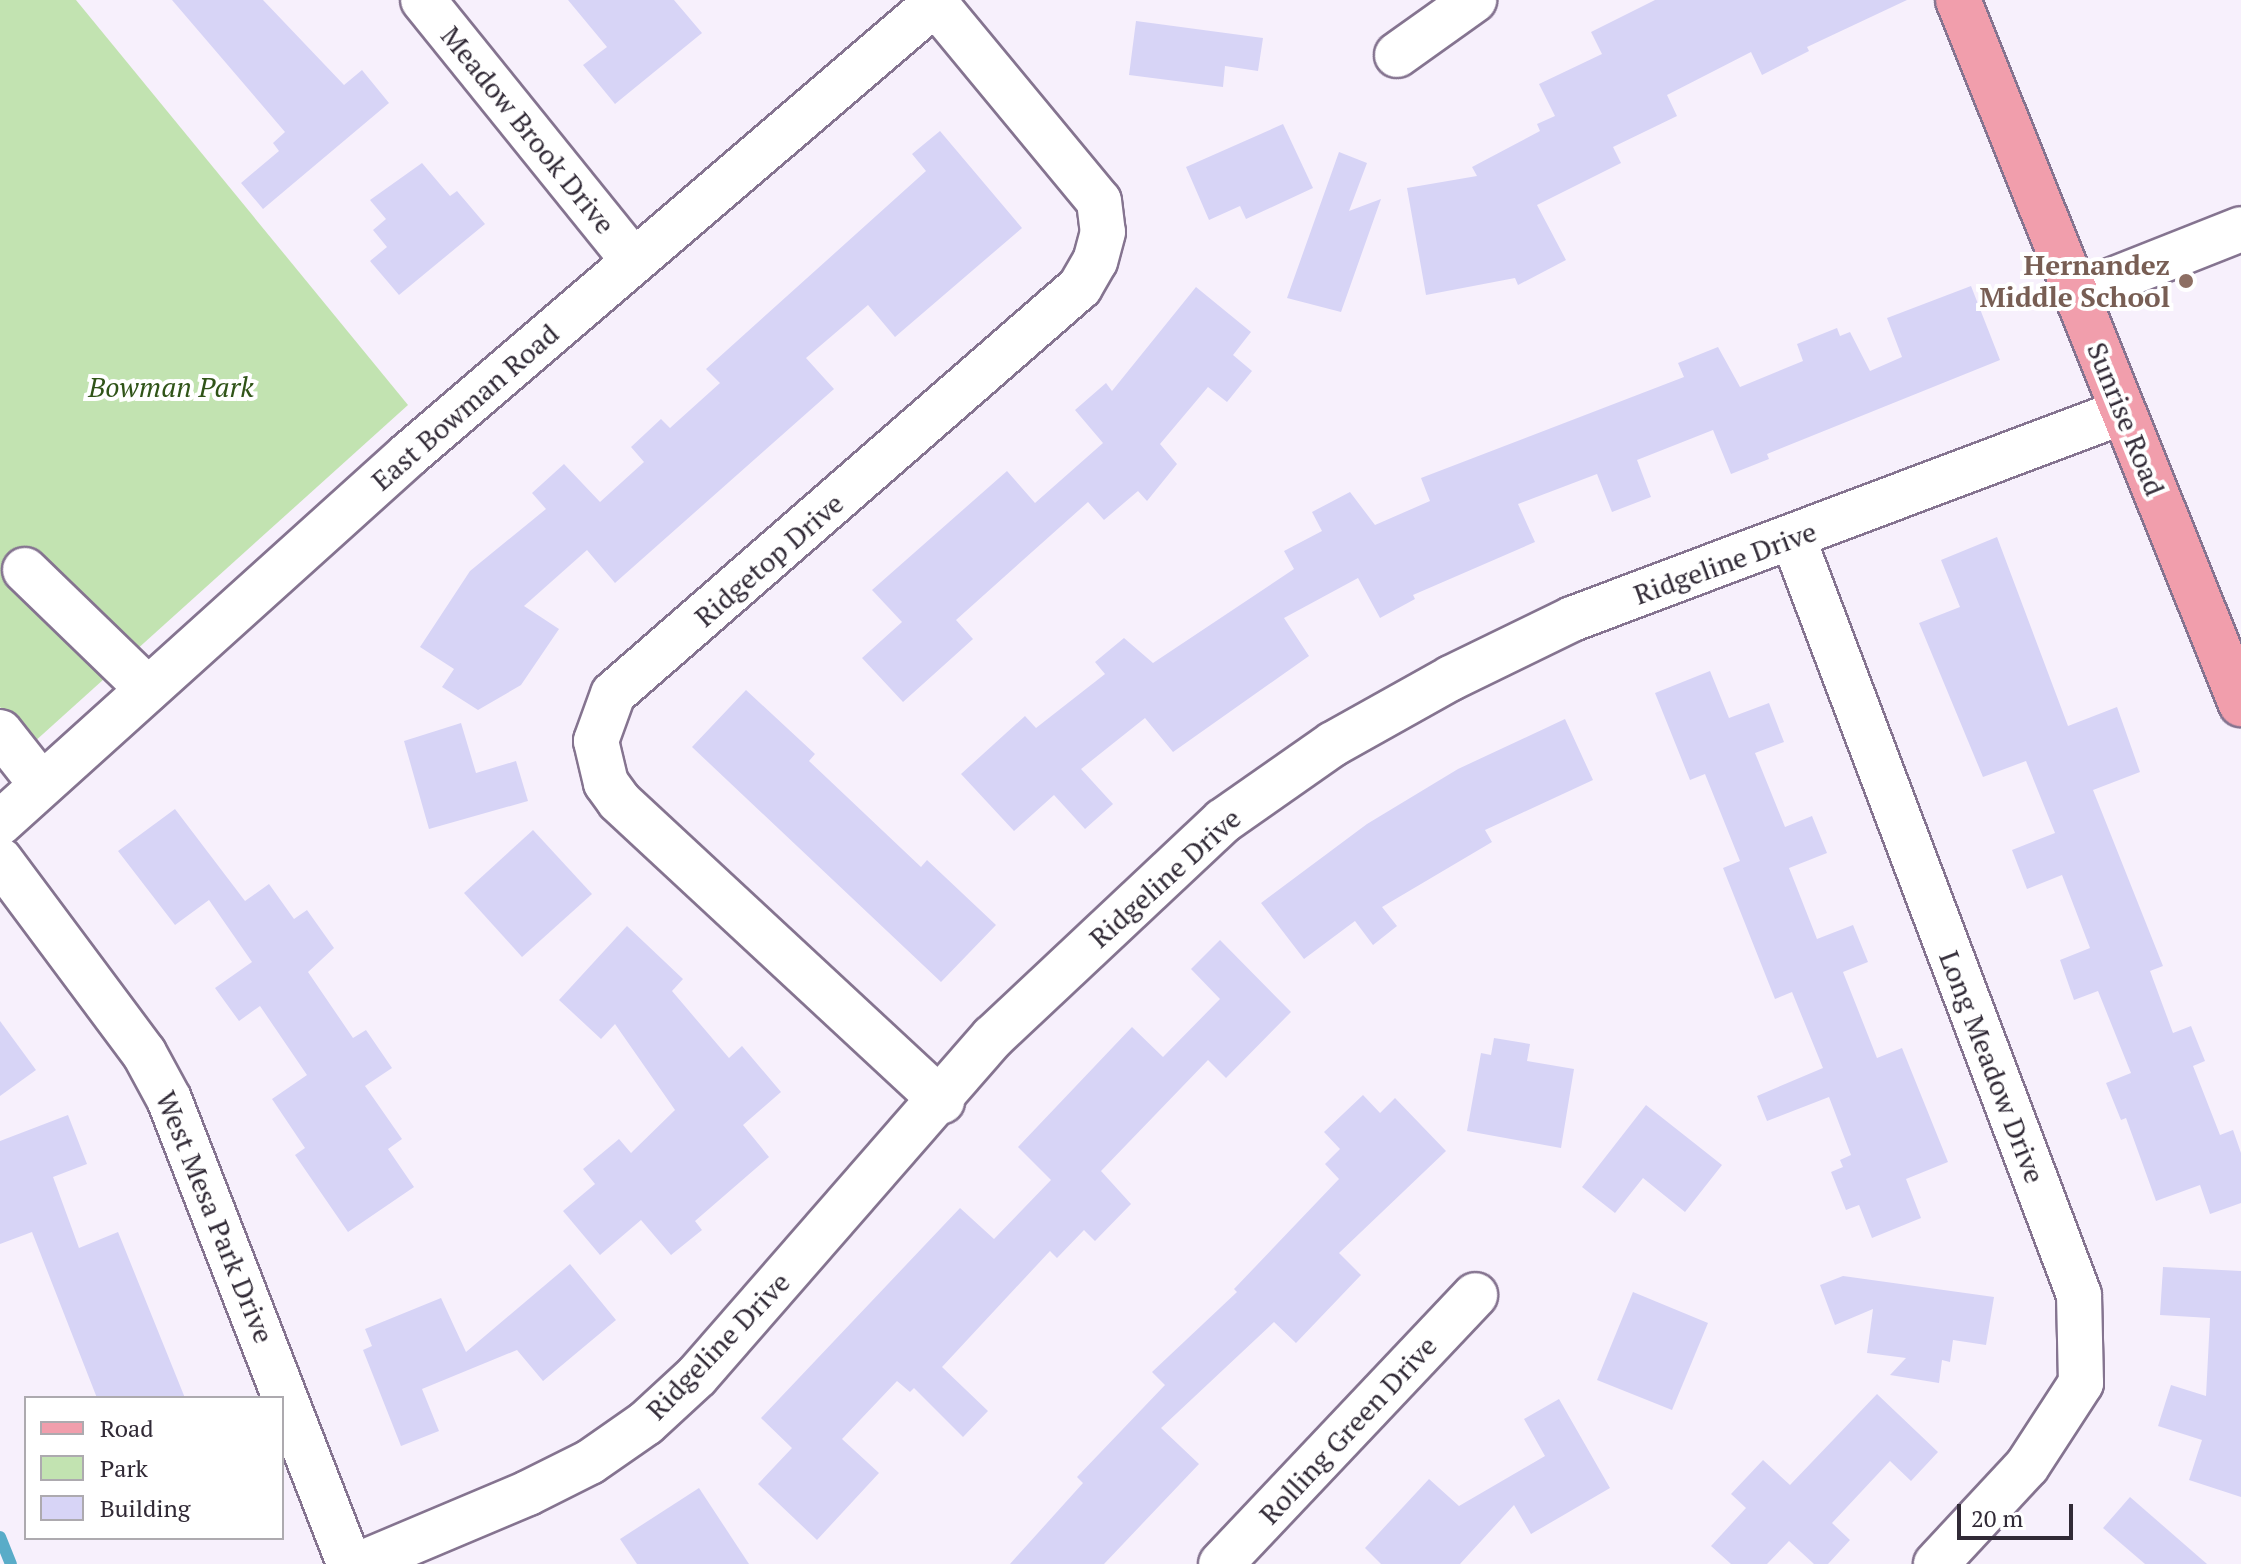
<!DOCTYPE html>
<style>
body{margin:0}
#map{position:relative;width:2241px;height:1564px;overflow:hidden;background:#f7f0fc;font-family:"PT Serif",serif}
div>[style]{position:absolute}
.green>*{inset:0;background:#c2e3b1}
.stream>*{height:12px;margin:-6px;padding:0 6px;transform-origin:6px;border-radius:6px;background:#59acc8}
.building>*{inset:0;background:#d7d4f6}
.roads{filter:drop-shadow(2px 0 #857490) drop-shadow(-2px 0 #857490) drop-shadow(0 2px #857490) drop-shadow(0 -2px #857490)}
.minor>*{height:44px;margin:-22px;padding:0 22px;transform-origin:22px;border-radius:22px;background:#fff}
.major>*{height:44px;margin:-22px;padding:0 22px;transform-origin:22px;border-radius:22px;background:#f19eac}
.dots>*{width:22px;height:22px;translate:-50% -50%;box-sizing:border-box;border:4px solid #fff;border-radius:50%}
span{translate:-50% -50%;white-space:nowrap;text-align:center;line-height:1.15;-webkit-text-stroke:8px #fff;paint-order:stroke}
.street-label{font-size:28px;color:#312a36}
.education-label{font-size:28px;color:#785e54;font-weight:700}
.right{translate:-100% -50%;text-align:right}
.park-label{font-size:28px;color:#305418;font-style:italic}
.legend{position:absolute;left:24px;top:1396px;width:260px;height:144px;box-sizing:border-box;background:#fff;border:2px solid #adaaaf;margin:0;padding:10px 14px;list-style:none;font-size:24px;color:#312a36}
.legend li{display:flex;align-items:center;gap:16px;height:40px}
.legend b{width:40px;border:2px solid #adaaaf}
.scale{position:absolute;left:1957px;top:1504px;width:116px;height:36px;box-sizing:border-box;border:4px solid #312a36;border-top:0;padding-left:10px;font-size:24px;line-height:28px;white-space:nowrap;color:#312a36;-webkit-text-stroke:6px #fff;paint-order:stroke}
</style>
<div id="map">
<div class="green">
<i style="clip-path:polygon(0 0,76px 0,408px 405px,33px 743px,0 707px)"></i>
</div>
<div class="stream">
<i style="left:0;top:1537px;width:29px;rotate:68deg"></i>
</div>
<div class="building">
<i style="clip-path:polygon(172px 0,263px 0,344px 85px,362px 70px,389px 103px,263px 209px,241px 183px,279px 151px,273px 143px,285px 132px)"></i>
<i style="clip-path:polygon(568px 0,674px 0,702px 33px,615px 104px,583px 65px,607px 47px)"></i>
<i style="clip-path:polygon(1655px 0,1907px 0,1807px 47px,1809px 51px,1762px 75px,1751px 52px,1667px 95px,1677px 116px,1613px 147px,1621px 163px,1537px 205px,1566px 260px,1518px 285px,1515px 278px,1426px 295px,1407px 188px,1477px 176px,1472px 167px,1540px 131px,1537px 124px,1555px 116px,1539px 84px,1602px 54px,1591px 32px)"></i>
<i style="clip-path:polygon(1136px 21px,1263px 38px,1258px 71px,1225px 66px,1223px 87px,1129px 75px)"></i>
<i style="clip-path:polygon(1283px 124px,1313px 188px,1246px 219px,1240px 206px,1209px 220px,1186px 167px)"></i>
<i style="clip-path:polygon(940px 131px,1022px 228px,895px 337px,868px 305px,806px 358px,834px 389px,615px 583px,587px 550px,524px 606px,559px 629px,521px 685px,478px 710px,442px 687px,454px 669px,420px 647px,470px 571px,546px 509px,532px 493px,564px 464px,600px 502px,644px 462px,631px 447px,661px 419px,670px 428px,720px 383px,706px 369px,926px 171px,912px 154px)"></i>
<i style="clip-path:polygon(1339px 152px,1367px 163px,1349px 211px,1381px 199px,1341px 312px,1287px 298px)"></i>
<i style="clip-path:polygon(422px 163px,450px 196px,457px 191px,485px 224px,399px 295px,370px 261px,387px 247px,373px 230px,386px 219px,370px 200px)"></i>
<i style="clip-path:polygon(1971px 286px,2000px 360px,1767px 454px,1769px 459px,1731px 474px,1713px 430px,1637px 460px,1651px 497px,1612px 512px,1597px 474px,1518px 504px,1535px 542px,1413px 595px,1415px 599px,1380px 618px,1358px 578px,1284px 618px,1309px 656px,1173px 752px,1145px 718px,1081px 769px,1113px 804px,1085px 829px,1054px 795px,1014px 831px,961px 774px,1025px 716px,1036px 728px,1105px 674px,1095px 662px,1124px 638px,1153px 663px,1294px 569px,1284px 551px,1322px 531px,1312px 512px,1350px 492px,1375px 525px,1430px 501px,1421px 478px,1684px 377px,1678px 363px,1718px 347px,1740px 387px,1803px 361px,1797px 344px,1837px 328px,1840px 336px,1850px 332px,1870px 371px,1902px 357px,1887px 318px)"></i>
<i style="clip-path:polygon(1196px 287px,1251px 332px,1233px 355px,1252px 371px,1227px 402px,1208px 387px,1160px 444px,1177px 464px,1147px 501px,1138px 491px,1104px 520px,1088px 502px,956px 620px,973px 639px,903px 702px,862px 658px,902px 622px,872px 590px,1007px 471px,1035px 503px,1103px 443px,1075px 410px,1106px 383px,1112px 391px)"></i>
<i style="clip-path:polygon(1997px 537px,2068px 726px,2117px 707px,2140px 772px,2093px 790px,2163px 966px,2150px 971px,2173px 1033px,2191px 1026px,2205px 1061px,2193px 1066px,2220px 1135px,2233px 1130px,2241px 1153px,2241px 1203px,2210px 1214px,2200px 1185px,2156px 1201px,2126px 1118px,2121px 1120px,2106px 1083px,2131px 1073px,2098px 991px,2074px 1000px,2060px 960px,2090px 948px,2062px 875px,2027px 889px,2012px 850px,2055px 833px,2026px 761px,1983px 777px,1919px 623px,1960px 607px,1941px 560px)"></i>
<i style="clip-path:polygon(1710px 671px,1729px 718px,1769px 703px,1784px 742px,1755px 753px,1785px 827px,1812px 816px,1827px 853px,1789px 868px,1817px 939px,1853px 925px,1868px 962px,1843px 972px,1877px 1058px,1902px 1048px,1948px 1162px,1906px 1179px,1921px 1218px,1872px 1238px,1859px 1205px,1846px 1210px,1831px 1172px,1843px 1167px,1840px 1160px,1851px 1155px,1829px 1097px,1767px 1121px,1757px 1096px,1823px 1068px,1792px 992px,1775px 999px,1723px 868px,1740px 861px,1705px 774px,1690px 780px,1655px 693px)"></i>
<i style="clip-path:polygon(746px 690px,815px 754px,809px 761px,921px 867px,927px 860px,996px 925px,941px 982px,692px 747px)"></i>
<i style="clip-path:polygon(1565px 719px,1593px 780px,1485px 830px,1492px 842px,1382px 907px,1397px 926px,1373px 945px,1355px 921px,1304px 959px,1261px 903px,1367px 824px,1458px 769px)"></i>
<i style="clip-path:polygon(461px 723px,476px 773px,516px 761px,528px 801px,429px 829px,404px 741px)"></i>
<i style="clip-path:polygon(175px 809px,245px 901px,269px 884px,294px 919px,307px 910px,334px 948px,308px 972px,353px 1038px,366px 1030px,392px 1068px,365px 1086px,402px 1139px,388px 1149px,414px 1187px,348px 1232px,295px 1155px,305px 1148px,272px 1099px,307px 1075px,260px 1006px,239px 1021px,215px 988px,252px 962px,209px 900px,175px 925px,118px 851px)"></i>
<i style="clip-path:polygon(533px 830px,592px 894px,522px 957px,464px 893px)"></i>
<i style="clip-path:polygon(627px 926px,683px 979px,672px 991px,729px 1058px,742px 1046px,781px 1092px,743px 1125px,769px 1157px,695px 1221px,702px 1230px,671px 1255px,641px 1220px,600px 1255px,563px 1211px,595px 1184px,583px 1169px,619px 1139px,631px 1153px,675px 1110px,615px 1024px,601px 1039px,559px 1000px)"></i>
<i style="clip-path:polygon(1220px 940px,1291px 1012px,1226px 1078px,1208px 1060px,1101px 1171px,1131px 1204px,1095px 1241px,1084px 1230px,1057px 1258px,1050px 1251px,942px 1367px,988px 1411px,963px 1437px,914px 1388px,910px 1392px,897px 1381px,842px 1439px,879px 1473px,817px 1540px,758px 1484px,792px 1448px,761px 1418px,960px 1208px,994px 1239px,1051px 1180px,1018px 1147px,1132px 1027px,1163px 1057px,1220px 999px,1191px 969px)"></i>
<i style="clip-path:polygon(0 1021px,36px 1070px,0 1096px)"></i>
<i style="clip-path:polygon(1494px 1038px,1530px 1044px,1527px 1061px,1574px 1069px,1561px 1148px,1467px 1131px,1481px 1053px,1491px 1055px)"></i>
<i style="clip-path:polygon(1363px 1095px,1380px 1113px,1395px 1098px,1446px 1151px,1339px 1253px,1361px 1275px,1296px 1343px,1274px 1322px,1161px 1428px,1199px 1464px,1104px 1564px,1010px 1564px,1083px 1483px,1077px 1477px,1165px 1385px,1152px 1372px,1237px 1292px,1234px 1289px,1339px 1179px,1325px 1164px,1340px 1149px,1324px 1132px)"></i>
<i style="clip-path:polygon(1646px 1105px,1722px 1165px,1685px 1212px,1643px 1178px,1615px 1213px,1582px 1187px)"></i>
<i style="clip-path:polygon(68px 1115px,87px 1164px,53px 1177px,79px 1248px,118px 1232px,185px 1398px,97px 1398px,32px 1232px,0 1244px,0 1141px)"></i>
<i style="clip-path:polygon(570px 1264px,616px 1320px,543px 1381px,517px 1350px,422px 1389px,439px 1431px,401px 1446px,363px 1350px,372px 1346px,365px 1329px,441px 1298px,466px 1352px)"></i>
<i style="clip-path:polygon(2163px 1267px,2241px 1271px,2241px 1497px,2189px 1480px,2202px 1440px,2158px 1426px,2171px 1385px,2206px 1396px,2210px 1318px,2160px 1315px)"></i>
<i style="clip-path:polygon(1843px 1276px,1994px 1297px,1986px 1345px,1953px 1340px,1950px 1362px,1942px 1360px,1939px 1383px,1890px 1375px,1906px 1358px,1867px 1353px,1873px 1309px,1835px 1325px,1820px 1285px)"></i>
<i style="clip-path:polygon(1633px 1292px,1708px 1323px,1672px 1410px,1597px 1380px)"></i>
<i style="clip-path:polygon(1877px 1394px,1938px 1452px,1911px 1481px,1890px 1461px,1832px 1523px,1850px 1540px,1828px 1564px,1814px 1564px,1789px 1541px,1767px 1564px,1731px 1564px,1711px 1546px,1746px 1508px,1731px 1494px,1763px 1460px,1790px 1485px)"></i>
<i style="clip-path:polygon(1559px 1399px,1610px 1488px,1531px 1534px,1514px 1505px,1460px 1564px,1381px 1564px,1365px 1548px,1429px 1479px,1459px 1506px,1545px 1456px,1524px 1419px)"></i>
<i style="clip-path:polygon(699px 1488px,749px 1564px,637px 1564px,620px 1539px)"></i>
<i style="clip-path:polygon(2130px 1497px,2207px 1564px,2145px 1564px,2103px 1528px)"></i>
</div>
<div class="roads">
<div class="minor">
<i style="left:423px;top:0;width:334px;rotate:51.1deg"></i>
<i style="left:935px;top:3px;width:257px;rotate:50.4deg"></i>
<i style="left:1099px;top:201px;width:31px;rotate:83deg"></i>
<i style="left:1103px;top:232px;width:30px;rotate:105deg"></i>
<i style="left:1095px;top:261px;width:30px;rotate:120deg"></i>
<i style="left:1080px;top:287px;width:619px;rotate:138.93deg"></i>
<i style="left:613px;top:694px;width:50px;rotate:109.9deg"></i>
<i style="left:596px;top:741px;width:43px;rotate:76.6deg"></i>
<i style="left:606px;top:783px;width:22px;rotate:54deg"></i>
<i style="left:619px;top:801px;width:441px;rotate:42.9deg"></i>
<i style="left:1397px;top:55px;width:95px;rotate:-35.5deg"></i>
<i style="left:2077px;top:294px;width:176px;rotate:-21.6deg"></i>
<i style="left:1793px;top:538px;width:809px;rotate:69.3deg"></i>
<i style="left:2079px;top:1295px;width:88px;rotate:88.7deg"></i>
<i style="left:2081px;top:1383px;width:99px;rotate:123deg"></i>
<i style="left:2027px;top:1466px;width:134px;rotate:132.9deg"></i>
<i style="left:25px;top:570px;width:171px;rotate:44.1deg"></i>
<i style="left:0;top:732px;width:66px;rotate:51.7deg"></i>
<i style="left:0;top:823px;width:549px;rotate:-42.05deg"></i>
<i style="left:408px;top:455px;width:699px;rotate:-40.59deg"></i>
<i style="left:0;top:860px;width:241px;rotate:53.3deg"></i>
<i style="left:144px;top:1053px;width:52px;rotate:61.5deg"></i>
<i style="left:169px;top:1099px;width:499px;rotate:68.8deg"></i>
<i style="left:360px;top:1564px;width:182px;rotate:-22.9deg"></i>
<i style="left:528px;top:1493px;width:69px;rotate:-26.6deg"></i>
<i style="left:590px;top:1462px;width:68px;rotate:-34.9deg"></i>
<i style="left:646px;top:1423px;width:69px;rotate:-42.7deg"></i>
<i style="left:697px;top:1376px;width:450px;rotate:-48.9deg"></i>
<i style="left:993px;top:1037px;width:316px;rotate:-43.2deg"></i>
<i style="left:1223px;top:821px;width:134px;rotate:-35deg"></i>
<i style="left:1333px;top:744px;width:135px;rotate:-29.2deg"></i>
<i style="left:1451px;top:678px;width:135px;rotate:-26deg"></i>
<i style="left:1572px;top:619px;width:588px;rotate:-20.62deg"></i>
<i style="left:1221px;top:1564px;width:370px;rotate:-46.6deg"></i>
</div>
<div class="major">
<i style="left:1958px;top:0;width:759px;rotate:68.1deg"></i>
</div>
</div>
<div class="dots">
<i style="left:2186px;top:281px;background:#8d6e63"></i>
</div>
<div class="street-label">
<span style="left:528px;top:130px;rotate:51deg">Meadow Brook Drive</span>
<span style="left:465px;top:407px;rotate:-41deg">East Bowman Road</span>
<span style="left:2126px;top:419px;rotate:68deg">Sunrise Road</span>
<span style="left:769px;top:560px;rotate:-41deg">Ridgetop Drive</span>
<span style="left:1725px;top:563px;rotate:-20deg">Ridgeline Drive</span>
<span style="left:1165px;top:878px;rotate:-42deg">Ridgeline Drive</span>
<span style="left:1992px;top:1067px;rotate:69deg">Long Meadow Drive</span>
<span style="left:215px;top:1217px;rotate:68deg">West Mesa Park Drive</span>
<span style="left:718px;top:1346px;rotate:-46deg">Ridgeline Drive</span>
<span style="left:1348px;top:1430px;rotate:-47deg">Rolling Green Drive</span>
</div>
<div class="education-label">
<span class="right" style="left:2170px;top:281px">Hernandez<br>Middle School</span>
</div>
<div class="park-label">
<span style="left:171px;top:387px">Bowman Park</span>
</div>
<ul class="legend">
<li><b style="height:10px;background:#f19eac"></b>Road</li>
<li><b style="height:22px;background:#c2e3b1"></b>Park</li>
<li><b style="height:22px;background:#d7d4f6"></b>Building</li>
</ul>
<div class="scale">20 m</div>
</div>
